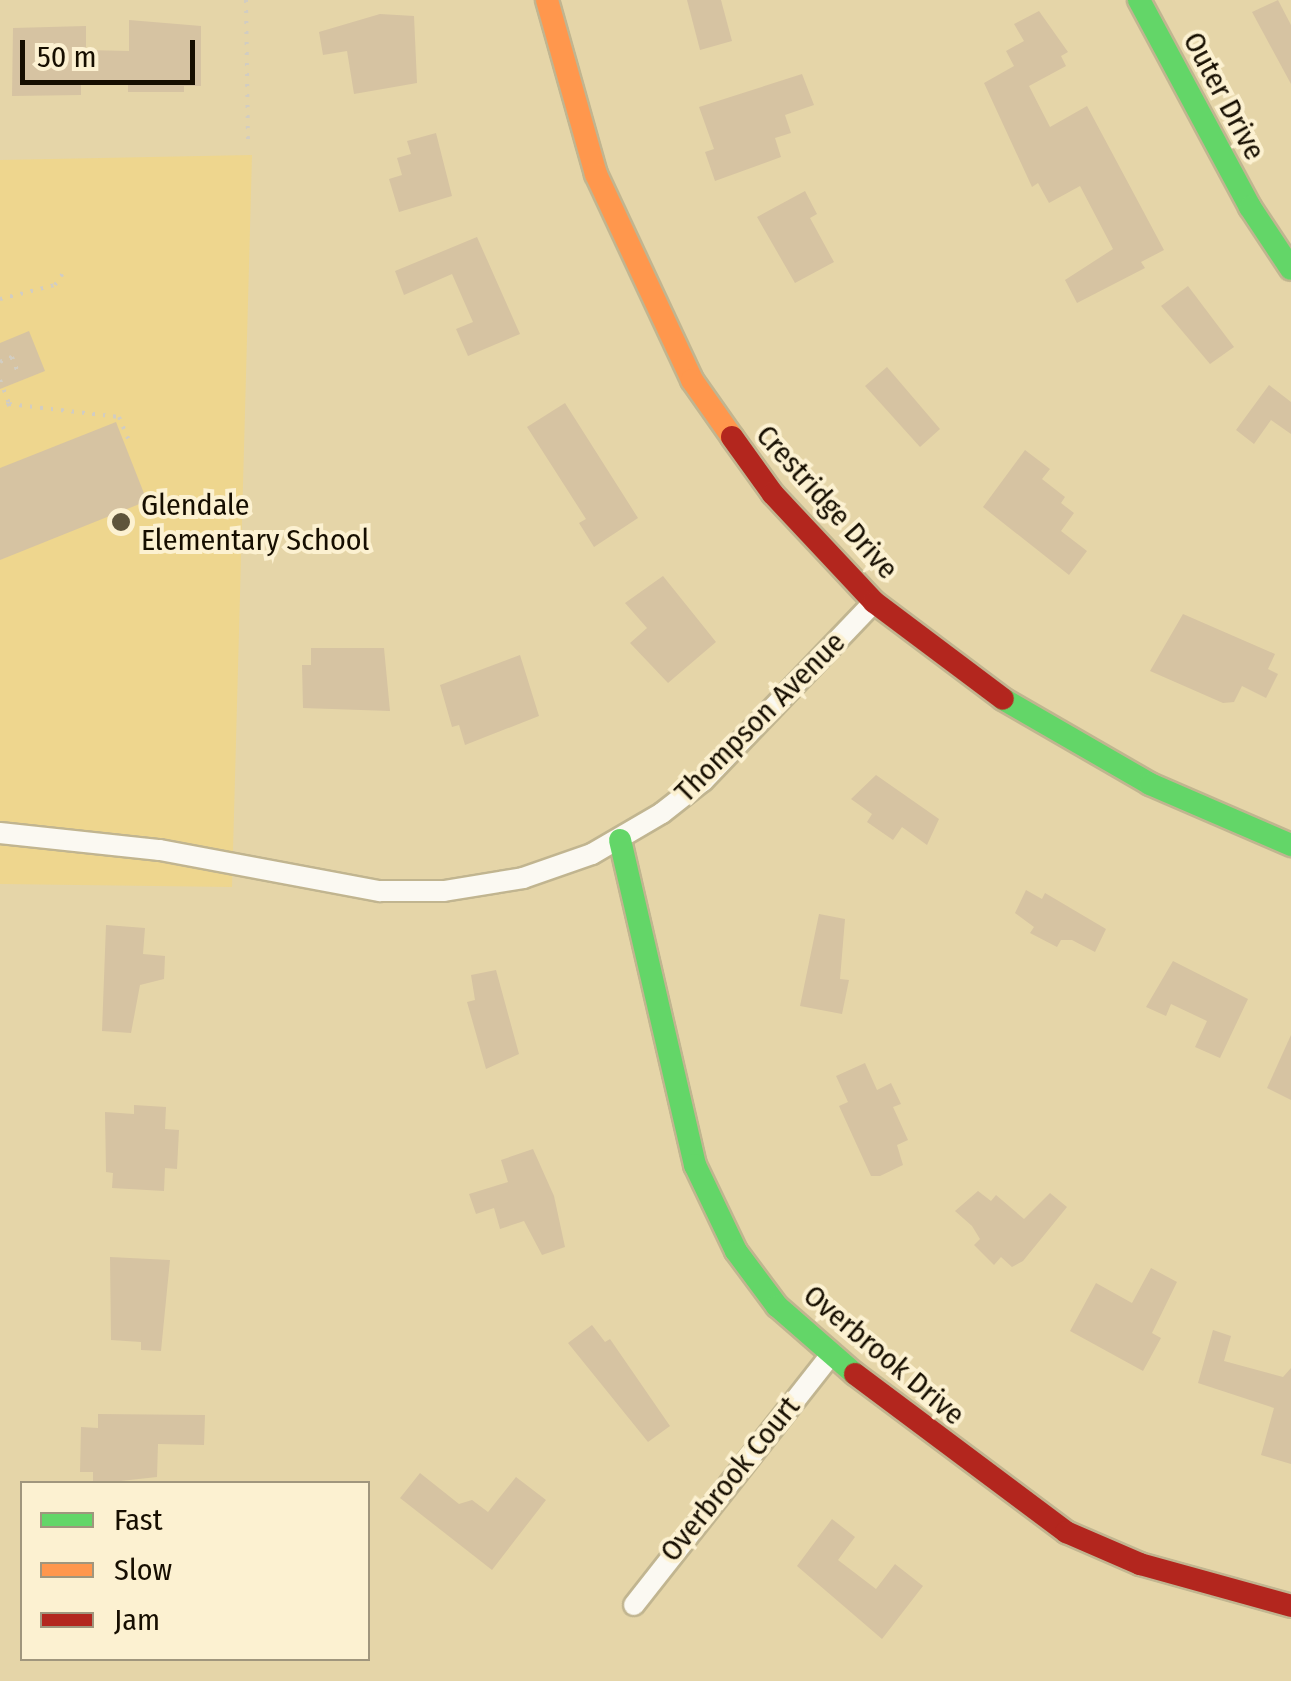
<!DOCTYPE html>
<style>
body{margin:0}
#map{position:relative;width:1291px;height:1681px;overflow:hidden;background:#e5d5a8;font-family:"Fira Sans Condensed",sans-serif}
div>[style]{position:absolute}
.built>*{inset:0;background:#eed68e}
.building>*{inset:0;background:#d6c3a2}
.path>*{height:4px;margin-top:-2px;transform-origin:0;background:repeating-linear-gradient(90deg,#d2cdc1 0 2.5px,transparent 0 10.5px)}
.roads{filter:drop-shadow(2px 0 #c1b590) drop-shadow(-2px 0 #c1b590) drop-shadow(0 2px #c1b590) drop-shadow(0 -2px #c1b590)}
.street>*{height:20px;margin:-10px;padding:0 10px;transform-origin:10px;border-radius:10px;background:#fbf9f2}
.fast>*{height:22px;margin:-11px;padding:0 11px;transform-origin:11px;border-radius:11px;background:#63d668}
.slow>*{height:22px;margin:-11px;padding:0 11px;transform-origin:11px;border-radius:11px;background:#ff974d}
.jam>*{height:22px;margin:-11px;padding:0 11px;transform-origin:11px;border-radius:11px;background:#b3261e}
.dots>*{width:28px;height:28px;translate:-50% -50%;box-sizing:border-box;border:5px solid #fcf1d1;border-radius:50%}
span{translate:-50% -50%;white-space:nowrap;text-align:center;line-height:1.15;-webkit-text-stroke:8px #fcf1d1;paint-order:stroke}
.street-label{font-size:30px;color:#160e00}
.poi-label{font-size:30px;color:#160e00}
.left{translate:0 -50%;text-align:left}
.legend{position:absolute;left:20px;top:1481px;width:350px;height:180px;box-sizing:border-box;background:#fcf1d1;border:2px solid #a0967d;margin:0;padding:12px 18px;list-style:none;font-size:30px;color:#160e00}
.legend li{display:flex;align-items:center;gap:20px;height:50px}
.legend b{width:50px;border:2px solid #a0967d}
.scale{position:absolute;left:20px;top:40px;width:175px;height:45px;box-sizing:border-box;border:5px solid #160e00;border-top:0;padding-left:12px;font-size:30px;line-height:35px;white-space:nowrap;color:#160e00;-webkit-text-stroke:8px #fcf1d1;paint-order:stroke}
</style>
<div id="map">
<div class="built">
<i style="clip-path:polygon(252px 155px,232px 887px,0 884px,0 160px)"></i>
</div>
<div class="building">
<i style="clip-path:polygon(687px 0,721px 0,732px 41px,700px 50px)"></i>
<i style="clip-path:polygon(1278px 0,1291px 25px,1291px 84px,1252px 12px)"></i>
<i style="clip-path:polygon(1039px 11px,1068px 52px,1061px 56px,1066px 66px,1029px 86px,1050px 127px,1087px 106px,1164px 250px,1141px 262px,1145px 268px,1077px 303px,1065px 280px,1113px 249px,1080px 186px,1049px 203px,1038px 183px,1032px 187px,984px 83px,1014px 66px,1006px 51px,1024px 41px,1014px 24px)"></i>
<i style="clip-path:polygon(380px 14px,414px 16px,417px 83px,354px 94px,347px 51px,323px 55px,319px 32px)"></i>
<i style="clip-path:polygon(129px 20px,201px 26px,201px 86px,184px 86px,184px 92px,128px 92px,128px 85px,81px 84px,81px 95px,12px 96px,13px 28px,86px 26px,86px 50px,129px 51px)"></i>
<i style="clip-path:polygon(802px 74px,814px 105px,785px 115px,791px 133px,775px 138px,781px 157px,715px 181px,705px 152px,714px 149px,699px 107px)"></i>
<i style="clip-path:polygon(436px 133px,452px 196px,399px 212px,389px 179px,402px 175px,397px 158px,411px 154px,407px 141px)"></i>
<i style="clip-path:polygon(805px 191px,817px 214px,810px 218px,834px 262px,795px 283px,757px 217px)"></i>
<i style="clip-path:polygon(477px 237px,520px 334px,468px 356px,456px 329px,473px 322px,452px 274px,404px 295px,395px 271px)"></i>
<i style="clip-path:polygon(1188px 286px,1234px 347px,1210px 364px,1161px 306px)"></i>
<i style="clip-path:polygon(29px 331px,45px 371px,0 389px,0 343px)"></i>
<i style="clip-path:polygon(887px 367px,940px 429px,920px 447px,865px 386px)"></i>
<i style="clip-path:polygon(1269px 385px,1291px 402px,1291px 434px,1271px 420px,1254px 444px,1236px 430px)"></i>
<i style="clip-path:polygon(565px 403px,638px 518px,594px 547px,579px 523px,586px 519px,527px 427px)"></i>
<i style="clip-path:polygon(116px 422px,147px 501px,0 560px,0 468px)"></i>
<i style="clip-path:polygon(1025px 450px,1050px 469px,1042px 479px,1065px 497px,1061px 503px,1074px 513px,1061px 531px,1087px 551px,1069px 575px,983px 507px)"></i>
<i style="clip-path:polygon(663px 576px,716px 642px,668px 683px,630px 643px,647px 628px,625px 603px)"></i>
<i style="clip-path:polygon(1183px 614px,1275px 654px,1268px 669px,1278px 674px,1266px 698px,1242px 686px,1234px 702px,1223px 703px,1150px 671px)"></i>
<i style="clip-path:polygon(311px 648px,384px 648px,390px 711px,303px 708px,302px 665px,311px 665px)"></i>
<i style="clip-path:polygon(520px 655px,539px 716px,465px 745px,459px 725px,452px 727px,440px 685px)"></i>
<i style="clip-path:polygon(876px 775px,939px 819px,927px 845px,902px 827px,893px 840px,867px 822px,872px 814px,851px 799px)"></i>
<i style="clip-path:polygon(1026px 890px,1042px 899px,1045px 893px,1106px 929px,1095px 952px,1072px 940px,1061px 940px,1057px 947px,1030px 933px,1034px 927px,1015px 913px)"></i>
<i style="clip-path:polygon(819px 914px,845px 919px,840px 979px,849px 980px,842px 1014px,800px 1006px)"></i>
<i style="clip-path:polygon(106px 925px,145px 928px,143px 954px,165px 956px,164px 979px,140px 985px,131px 1033px,102px 1031px)"></i>
<i style="clip-path:polygon(1173px 961px,1248px 999px,1220px 1058px,1195px 1047px,1207px 1021px,1171px 1004px,1166px 1016px,1146px 1007px)"></i>
<i style="clip-path:polygon(496px 970px,519px 1054px,486px 1069px,467px 1002px,475px 1000px,471px 975px)"></i>
<i style="clip-path:polygon(1291px 1035px,1291px 1100px,1267px 1088px)"></i>
<i style="clip-path:polygon(865px 1063px,877px 1090px,891px 1083px,901px 1104px,893px 1107px,908px 1140px,897px 1145px,903px 1165px,880px 1176px,871px 1176px,839px 1106px,848px 1102px,836px 1076px)"></i>
<i style="clip-path:polygon(134px 1105px,166px 1107px,165px 1129px,179px 1130px,177px 1169px,165px 1168px,164px 1191px,112px 1188px,113px 1173px,106px 1172px,105px 1112px,134px 1114px)"></i>
<i style="clip-path:polygon(533px 1149px,554px 1196px,565px 1247px,542px 1255px,524px 1221px,500px 1229px,494px 1208px,476px 1214px,469px 1194px,508px 1182px,501px 1160px)"></i>
<i style="clip-path:polygon(978px 1191px,991px 1201px,996px 1195px,1024px 1219px,1050px 1193px,1067px 1207px,1023px 1261px,1012px 1267px,1001px 1257px,994px 1265px,974px 1245px,980px 1239px,972px 1226px,955px 1211px)"></i>
<i style="clip-path:polygon(110px 1257px,170px 1260px,161px 1351px,141px 1350px,141px 1342px,111px 1340px)"></i>
<i style="clip-path:polygon(1151px 1268px,1177px 1282px,1152px 1333px,1161px 1338px,1143px 1371px,1070px 1331px,1096px 1283px,1132px 1303px)"></i>
<i style="clip-path:polygon(592px 1325px,605px 1342px,610px 1339px,670px 1426px,648px 1442px,568px 1343px)"></i>
<i style="clip-path:polygon(1213px 1330px,1231px 1336px,1224px 1361px,1283px 1377px,1291px 1368px,1291px 1464px,1261px 1455px,1274px 1408px,1198px 1383px)"></i>
<i style="clip-path:polygon(98px 1414px,205px 1415px,204px 1445px,158px 1444px,157px 1477px,93px 1484px,93px 1472px,80px 1472px,81px 1427px,98px 1428px)"></i>
<i style="clip-path:polygon(420px 1473px,459px 1504px,472px 1500px,488px 1512px,516px 1477px,546px 1500px,492px 1570px,400px 1498px)"></i>
<i style="clip-path:polygon(832px 1519px,855px 1537px,838px 1560px,876px 1589px,895px 1564px,923px 1586px,882px 1639px,797px 1566px)"></i>
</div>
<div class="path">
<i style="left:246px;top:0;width:141px;rotate:89.2deg"></i>
<i style="left:0;top:299px;width:57px;rotate:-14.3deg"></i>
<i style="left:55px;top:285px;width:18px;rotate:-56deg"></i>
<i style="left:0;top:362px;width:13px;rotate:-23deg"></i>
<i style="left:12px;top:357px;width:19px;rotate:69deg"></i>
<i style="left:0;top:380px;width:26px;rotate:69deg"></i>
<i style="left:9px;top:404px;width:10px;rotate:156deg"></i>
<i style="left:9px;top:404px;width:111px;rotate:6.7deg"></i>
<i style="left:119px;top:417px;width:26px;rotate:67deg"></i>
</div>
<div class="roads">
<div class="street">
<i style="left:0;top:833px;width:161px;rotate:6.1deg"></i>
<i style="left:160px;top:850px;width:224px;rotate:10.6deg"></i>
<i style="left:380px;top:891px;width:64px"></i>
<i style="left:444px;top:891px;width:80px;rotate:-9.3deg"></i>
<i style="left:523px;top:878px;width:73px;rotate:-19.2deg"></i>
<i style="left:592px;top:854px;width:81px;rotate:-30.4deg"></i>
<i style="left:662px;top:813px;width:52px;rotate:-38deg"></i>
<i style="left:703px;top:781px;width:248px;rotate:-46.3deg"></i>
<i style="left:634px;top:1605px;width:317px;rotate:-51.8deg"></i>
</div>
<div class="fast">
<i style="left:1139px;top:0;width:235px;rotate:61.8deg"></i>
<i style="left:1250px;top:207px;width:74px;rotate:56.5deg"></i>
<i style="left:1003px;top:699px;width:170px;rotate:30deg"></i>
<i style="left:1150px;top:784px;width:154px;rotate:23.4deg"></i>
<i style="left:620px;top:840px;width:334px;rotate:77deg"></i>
<i style="left:695px;top:1165px;width:95px;rotate:64.5deg"></i>
<i style="left:736px;top:1251px;width:69px;rotate:53.3deg"></i>
<i style="left:777px;top:1306px;width:103px;rotate:41.1deg"></i>
</div>
<div class="slow">
<i style="left:547px;top:0;width:181px;rotate:74.3deg"></i>
<i style="left:596px;top:174px;width:227px;rotate:65deg"></i>
<i style="left:692px;top:380px;width:70px;rotate:54.9deg"></i>
</div>
<div class="jam">
<i style="left:732px;top:437px;width:70px;rotate:54.3deg"></i>
<i style="left:773px;top:494px;width:148px;rotate:46.9deg"></i>
<i style="left:874px;top:602px;width:161px;rotate:36.9deg"></i>
<i style="left:855px;top:1374px;width:264px;rotate:36.8deg"></i>
<i style="left:1066px;top:1532px;width:81px;rotate:23.4deg"></i>
<i style="left:1140px;top:1564px;width:157px;rotate:15.5deg"></i>
</div>
</div>
<div class="dots">
<i style="left:121px;top:522px;background:#5e543b"></i>
</div>
<div class="street-label">
<span style="left:1224px;top:96px;rotate:62deg">Outer Drive</span>
<span style="left:827px;top:502px;rotate:48deg">Crestridge Drive</span>
<span style="left:760px;top:717px;rotate:-45deg">Thompson Avenue</span>
<span style="left:884px;top:1355px;rotate:40deg">Overbrook Drive</span>
<span style="left:730px;top:1479px;rotate:-51deg">Overbrook Court</span>
</div>
<div class="poi-label">
<span class="left" style="left:141px;top:522px">Glendale<br>Elementary School</span>
</div>
<ul class="legend">
<li><b style="height:12px;background:#63d668"></b>Fast</li>
<li><b style="height:12px;background:#ff974d"></b>Slow</li>
<li><b style="height:12px;background:#b3261e"></b>Jam</li>
</ul>
<div class="scale">50 m</div>
</div>
